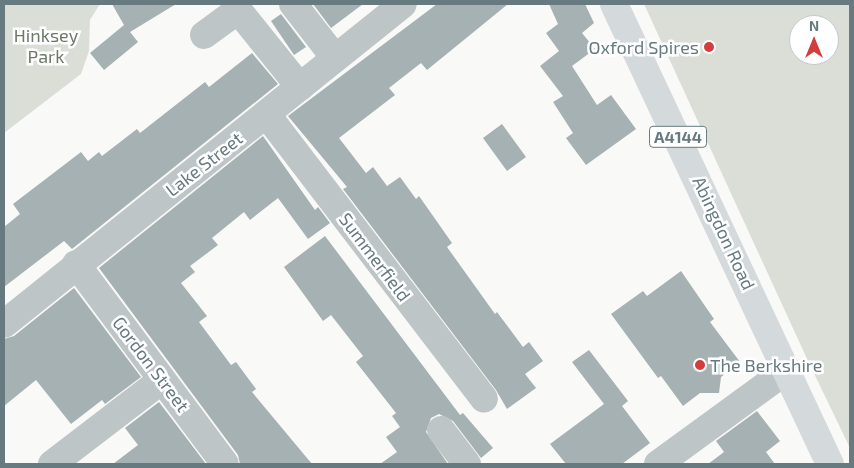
<!DOCTYPE html>
<style>
body{margin:0}
#map{position:relative;width:854px;height:468px;overflow:hidden;background:#f9f9f7;font-family:"Exo 2",sans-serif}
div>[style]{position:absolute}
.green>*{inset:0;background:#dbded7}
.building>*{inset:0;background:#a6b1b3}
.minor>*{height:28px;margin:-14px;padding:0 14px;transform-origin:14px;border-radius:14px;background:#bec5c6}
.major>*{height:28px;margin:-14px;padding:0 14px;transform-origin:14px;border-radius:14px;background:#d4d9db}
.dots>*{width:14px;height:14px;translate:-50% -50%;box-sizing:border-box;border:2px solid #fff;border-radius:50%}
span{translate:-50% -50%;white-space:nowrap;text-align:center;line-height:1.15;-webkit-text-stroke:5px #fff;paint-order:stroke}
.shield-label span{padding:1px 4px;background:#fff;border:1px solid;border-radius:4px;-webkit-text-stroke-width:0}
.shield-label{font-size:16px;color:#667a7f;font-weight:700}
.park-label{font-size:18px;color:#6d7865}
.poi-label{font-size:18px;color:#667a7f}
.right{translate:-100% -50%;text-align:right}
.left{translate:0 -50%;text-align:left}
.street-label{font-size:18px;color:#667a7f}
.frame{position:absolute;inset:0;border:5px solid #667a7f;pointer-events:none}
.north{position:absolute;left:789px;top:15px;width:50px;height:50px;box-sizing:border-box;background:#fff;border:1px solid #c2cacc;border-radius:50%;rotate:0deg;font-size:14px;font-weight:700;line-height:20px;text-align:center;color:#667a7f}
.north::after{content:'';display:block;margin:auto;width:18px;height:22px;background:#d43d3d;clip-path:polygon(50% 0,100% 100%,50% 72%,0 100%)}
</style>
<div id="map">
<div class="green">
<i style="clip-path:polygon(4px 4px,100px 4px,90px 20px,89px 51px,81px 74px,4px 133px)"></i>
<i style="clip-path:polygon(evenodd,644px 4px,850px 4px,850px 448px,808px 361px,644px 4px,799px 25px,829px 25px,829px 55px,799px 55px,799px 25px)"></i>
</div>
<div class="building">
<i style="clip-path:polygon(112px 4px,176px 4px,130px 32px,138px 42px,104px 70px,90px 53px,124px 25px)"></i>
<i style="clip-path:polygon(313px 4px,363px 4px,331px 28px)"></i>
<i style="clip-path:polygon(437px 4px,508px 4px,427px 70px,421px 63px,389px 88px,395px 95px,339px 138px,366px 173px,373px 167px,387px 186px,400px 177px,416px 199px,419px 196px,452px 243px,447px 247px,495px 314px,497px 312px,523px 347px,529px 342px,543px 361px,525px 374px,536px 388px,507px 409px,496px 390px,343px 189px,347px 187px,288px 116px)"></i>
<i style="clip-path:polygon(549px 4px,585px 4px,594px 23px,582px 33px,595px 49px,572px 66px,597px 105px,611px 95px,636px 129px,586px 165px,566px 138px,573px 133px,553px 102px,563px 96px,540px 66px,559px 51px,546px 33px,558px 24px)"></i>
<i style="clip-path:polygon(281px 14px,306px 47px,294px 55px,271px 21px)"></i>
<i style="clip-path:polygon(252px 53px,278px 84px,72px 249px,64px 241px,4px 287px,4px 227px,20px 214px,13px 204px,81px 152px,88px 161px,99px 152px,102px 156px,137px 129px,140px 133px,205px 82px,209px 87px)"></i>
<i style="clip-path:polygon(502px 124px,526px 157px,507px 171px,483px 138px)"></i>
<i style="clip-path:polygon(263px 136px,315px 210px,318px 207px,330px 223px,308px 239px,278px 198px,250px 220px,244px 212px,212px 238px,218px 245px,190px 266px,195px 272px,181px 283px,207px 316px,199px 322px,231px 365px,236px 362px,256px 389px,252px 392px,312px 464px,240px 464px,238px 455px,99px 268px)"></i>
<i style="clip-path:polygon(325px 236px,460px 415px,463px 413px,493px 448px,481px 458px,453px 421px,439px 414px,431px 418px,426px 432px,448px 464px,380px 464px,397px 452px,386px 437px,400px 427px,392px 416px,396px 413px,356px 362px,363px 356px,331px 315px,323px 321px,284px 267px)"></i>
<i style="clip-path:polygon(681px 271px,714px 319px,710px 322px,740px 362px,721px 377px,719px 393px,700px 393px,683px 406px,661px 376px,658px 378px,611px 314px,643px 291px,647px 296px)"></i>
<i style="clip-path:polygon(74px 288px,141px 377px,105px 404px,102px 400px,71px 424px,36px 380px,4px 406px,4px 339px,14px 336px)"></i>
<i style="clip-path:polygon(589px 350px,628px 401px,622px 406px,650px 443px,622px 464px,566px 464px,550px 444px,604px 404px,572px 362px)"></i>
<i style="clip-path:polygon(159px 402px,206px 464px,113px 464px,138px 445px,125px 428px)"></i>
<i style="clip-path:polygon(757px 411px,780px 441px,766px 452px,775px 464px,708px 464px,724px 452px,716px 441px)"></i>
</div>
<div class="minor">
<i style="left:293px;top:4px;width:68px;rotate:52.1deg"></i>
<i style="left:204px;top:35px;width:42px;rotate:-36.3deg"></i>
<i style="left:238px;top:10px;width:99px;rotate:51.2deg"></i>
<i style="left:267px;top:115px;width:357px;rotate:52.6deg"></i>
<i style="left:76px;top:264px;width:249px;rotate:53.3deg"></i>
<i style="left:4px;top:324px;width:511px;rotate:-38.73deg"></i>
<i style="left:441px;top:430px;width:43px;rotate:52.6deg"></i>
<i style="left:52px;top:464px;width:138px;rotate:-37.4deg"></i>
<i style="left:658px;top:464px;width:160px;rotate:-36.1deg"></i>
</div>
<div class="major">
<i style="left:614px;top:4px;width:508px;rotate:64.85deg"></i>
</div>
<div class="dots">
<i style="left:709px;top:47px;background:#d43d3d"></i>
<i style="left:700px;top:365px;background:#d43d3d"></i>
</div>
<div class="shield-label">
<span style="left:678px;top:137px">A4144</span>
</div>
<div class="park-label">
<span style="left:46px;top:46px">Hinksey<br>Park</span>
</div>
<div class="poi-label">
<span class="right" style="left:699px;top:47px">Oxford Spires</span>
<span class="left" style="left:710px;top:365px">The Berkshire</span>
</div>
<div class="street-label">
<span style="left:204px;top:164px;rotate:-38deg">Lake Street</span>
<span style="left:724px;top:233px;rotate:65deg">Abingdon Road</span>
<span style="left:375px;top:257px;rotate:53deg">Summerfield</span>
<span style="left:151px;top:364px;rotate:53deg">Gordon Street</span>
</div>
<div class="frame"></div>
<div class="north">N</div>
</div>
